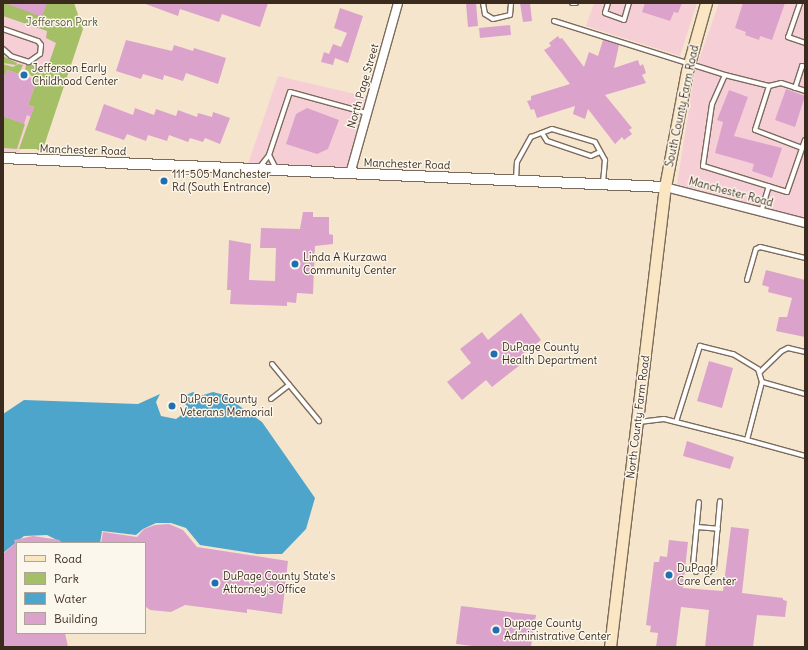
<!DOCTYPE html>
<style>
body{margin:0}
#map{position:relative;width:808px;height:650px;overflow:hidden;background:#f5e5cc;font-family:Delius,sans-serif}
div>[style]{position:absolute}
.built>*{inset:0;background:#f6cfd6}
.green>*{inset:0;background:#a4bf65}
.water>*{inset:0;background:#4ea5cb}
.building>*{inset:0;background:#dba3cb}
.roads{filter:drop-shadow(1px 0 #7c6b5b) drop-shadow(-1px 0 #7c6b5b) drop-shadow(0 1px #7c6b5b) drop-shadow(0 -1px #7c6b5b)}
.service>*{height:4px;margin:-2px;padding:0 2px;transform-origin:2px;border-radius:2px;background:#fff}
.minor>*{height:8px;margin:-4px;padding:0 4px;transform-origin:4px;border-radius:4px;background:#fff}
.tertiary>*{height:10px;margin:-5px;padding:0 5px;transform-origin:5px;border-radius:5px;background:#fff}
.secondary>*{height:11px;margin:-5.5px;padding:0 5.5px;transform-origin:5.5px;border-radius:5.5px;background:#fbe6c4}
.dots>*{width:11px;height:11px;translate:-50% -50%;box-sizing:border-box;border:2px solid #fbf7ec;border-radius:50%}
span{translate:-50% -50%;white-space:nowrap;text-align:center;line-height:1.15;-webkit-text-stroke:3px #fbf7ec;paint-order:stroke}
.park-label{font-size:11px;color:#5a5733}
.poi-label{font-size:11px;color:#3b2a1e}
.left{translate:0 -50%;text-align:left}
.street-label{font-size:11px;color:#3b2a1e}
.frame{position:absolute;inset:0;border:4px solid #3b2a1e;pointer-events:none}
.legend{position:absolute;left:16px;top:542px;width:130px;height:92px;box-sizing:border-box;background:#fbf7ec;border:1px solid #aea59a;margin:0;padding:5px 7px;list-style:none;font-size:12px;color:#3b2a1e}
.legend li{display:flex;align-items:center;gap:8px;height:20px}
.legend b{width:20px;border:1px solid #aea59a}
</style>
<div id="map">
<div class="built">
<i style="clip-path:polygon(3px 3px,70px 3px,18px 156px,3px 155px)"></i>
<i style="clip-path:polygon(594px 3px,697px 3px,680px 56px,586px 26px)"></i>
<i style="clip-path:polygon(719px 3px,805px 3px,805px 212px,802px 219px,677px 184px,695px 71px)"></i>
<i style="clip-path:polygon(278px 76px,368px 97px,348px 170px,248px 164px)"></i>
</div>
<div class="green">
<i style="clip-path:polygon(3px 3px,74px 3px,83px 29px,42px 152px,36px 149px,19px 149px,34px 107px,28px 105px,37px 80px,25px 71px,26px 65px,33px 65px,39px 72px,48px 66px,56px 43px,46px 38px,47px 31px,3px 16px)"></i>
<i style="clip-path:polygon(3px 56px,17px 63px,16px 65px,3px 63px)"></i>
<i style="clip-path:polygon(3px 64px,13px 67px,18px 64px,23px 65px,19px 74px,7px 70px,3px 80px)"></i>
<i style="clip-path:polygon(3px 116px,25px 124px,17px 149px,3px 148px)"></i>
</div>
<div class="water">
<i style="clip-path:polygon(193px 392px,200px 396px,213px 392px,224px 395px,262px 422px,315px 498px,306px 529px,282px 554px,257px 554px,200px 545px,186px 528px,171px 523px,156px 523px,143px 529px,136px 535px,102px 531px,100px 543px,63px 543px,47px 535px,24px 536px,3px 553px,3px 414px,24px 400px,138px 404px,160px 394px,156px 402px,161px 416px,176px 419px,183px 414px,186px 406px,184px 396px)"></i>
</div>
<div class="building">
<i style="clip-path:polygon(5px 3px,47px 3px,42px 17px)"></i>
<i style="clip-path:polygon(143px 3px,268px 3px,260px 27px,222px 14px,219px 22px,180px 9px,178px 16px)"></i>
<i style="clip-path:polygon(466px 3px,476px 3px,478px 26px,468px 27px)"></i>
<i style="clip-path:polygon(520px 3px,530px 3px,532px 21px,523px 22px)"></i>
<i style="clip-path:polygon(645px 3px,682px 3px,678px 13px,674px 12px,670px 21px,642px 12px)"></i>
<i style="clip-path:polygon(743px 3px,785px 3px,772px 40px,760px 36px,759px 40px,745px 35px,746px 32px,735px 28px)"></i>
<i style="clip-path:polygon(340px 8px,363px 16px,348px 63px,335px 58px,333px 65px,321px 62px,324px 52px,329px 54px,333px 44px,341px 47px,347px 33px,334px 28px)"></i>
<i style="clip-path:polygon(510px 25px,511px 35px,480px 38px,479px 28px)"></i>
<i style="clip-path:polygon(558px 36px,560px 39px,562px 38px,584px 67px,589px 52px,598px 56px,603px 40px,619px 45px,614px 68px,638px 60px,640px 66px,643px 64px,646px 73px,642px 75px,646px 83px,605px 95px,632px 128px,629px 130px,632px 134px,624px 140px,622px 137px,615px 144px,588px 109px,585px 119px,573px 114px,575px 106px,537px 118px,534px 109px,531px 110px,527px 101px,531px 100px,531px 96px,570px 84px,544px 50px,551px 46px,549px 43px)"></i>
<i style="clip-path:polygon(126px 40px,172px 51px,174px 45px,193px 51px,194px 48px,226px 58px,218px 84px,186px 73px,183px 81px,164px 75px,163px 80px,143px 74px,141px 79px,116px 71px)"></i>
<i style="clip-path:polygon(7px 70px,37px 80px,28px 105px,34px 107px,31px 117px,27px 115px,24px 124px,3px 116px,3px 80px)"></i>
<i style="clip-path:polygon(786px 89px,805px 96px,795px 127px,775px 120px)"></i>
<i style="clip-path:polygon(729px 90px,748px 97px,734px 136px,782px 148px,772px 178px,752px 171px,754px 164px,715px 153px,723px 122px,717px 120px)"></i>
<i style="clip-path:polygon(104px 104px,133px 115px,135px 108px,154px 115px,156px 109px,176px 116px,178px 110px,197px 117px,198px 113px,212px 117px,213px 112px,230px 118px,220px 144px,205px 138px,203px 142px,190px 138px,188px 142px,169px 135px,167px 141px,148px 135px,146px 141px,127px 134px,124px 140px,95px 130px)"></i>
<i style="clip-path:polygon(307px 108px,339px 120px,328px 149px,317px 154px,286px 144px,296px 114px)"></i>
<i style="clip-path:polygon(303px 212px,313px 212px,313px 217px,329px 217px,329px 234px,333px 235px,333px 244px,315px 246px,313px 294px,297px 293px,296px 303px,287px 302px,287px 306px,230px 304px,231px 290px,227px 290px,229px 240px,251px 244px,249px 280px,275px 281px,276px 248px,260px 248px,261px 228px,300px 229px)"></i>
<i style="clip-path:polygon(766px 270px,805px 280px,805px 337px,776px 331px,779px 317px,787px 317px,792px 298px,768px 292px,769px 287px,762px 285px)"></i>
<i style="clip-path:polygon(521px 313px,541px 340px,517px 359px,520px 365px,511px 372px,492px 387px,486px 380px,462px 400px,447px 382px,471px 363px,460px 349px,482px 332px,488px 340px)"></i>
<i style="clip-path:polygon(709px 361px,733px 368px,722px 408px,697px 401px)"></i>
<i style="clip-path:polygon(687px 441px,734px 457px,730px 469px,683px 456px)"></i>
<i style="clip-path:polygon(169px 524px,183px 530px,197px 547px,288px 561px,282px 614px,247px 609px,247px 613px,185px 605px,171px 612px,150px 610px,145px 606px,145px 543px,101px 543px,103px 532px,137px 537px,144px 529px,155px 525px)"></i>
<i style="clip-path:polygon(731px 527px,749px 529px,742px 593px,783px 598px,783px 600px,787px 601px,785px 617px,757px 615px,753px 647px,705px 647px,709px 610px,681px 607px,676px 647px,656px 647px,658px 633px,650px 632px,651px 626px,646px 625px,654px 562px,659px 562px,660px 556px,667px 557px,669px 540px,688px 542px,683px 588px,723px 591px)"></i>
<i style="clip-path:polygon(33px 536px,60px 540px,60px 543px,17px 543px,17px 633px,65px 633px,68px 647px,3px 647px,3px 554px,15px 543px,14px 540px)"></i>
<i style="clip-path:polygon(461px 606px,536px 615px,531px 647px,481px 647px,456px 644px)"></i>
</div>
<div class="roads">
<div class="service">
<i style="left:483px;top:3px;width:11px;rotate:80deg"></i>
<i style="left:485px;top:14px;width:9px;rotate:32deg"></i>
<i style="left:493px;top:19px;width:17px;rotate:-13deg"></i>
<i style="left:510px;top:15px;width:12px;rotate:-85deg"></i>
<i style="left:572px;top:3px;width:4px"></i>
<i style="left:608px;top:3px;width:10px;rotate:107deg"></i>
<i style="left:605px;top:13px;width:20px;rotate:20deg"></i>
<i style="left:624px;top:20px;width:18px;rotate:-74deg"></i>
<i style="left:800px;top:3px;width:36px;rotate:109deg"></i>
<i style="left:788px;top:37px;width:18px;rotate:19deg"></i>
<i style="left:554px;top:21px;width:179px;rotate:17.5deg"></i>
<i style="left:725px;top:75px;width:45px;rotate:14deg"></i>
<i style="left:769px;top:86px;width:12px;rotate:-14deg"></i>
<i style="left:781px;top:83px;width:25px;rotate:18deg"></i>
<i style="left:3px;top:29px;width:37px;rotate:19deg"></i>
<i style="left:38px;top:41px;width:5px;rotate:53deg"></i>
<i style="left:41px;top:45px;width:9px;rotate:96deg"></i>
<i style="left:40px;top:54px;width:14px;rotate:144deg"></i>
<i style="left:29px;top:62px;width:19px;rotate:-162deg"></i>
<i style="left:11px;top:56px;width:11px;rotate:-139deg"></i>
<i style="left:725px;top:75px;width:32px;rotate:114deg"></i>
<i style="left:712px;top:104px;width:63px;rotate:98.3deg"></i>
<i style="left:703px;top:166px;width:88px;rotate:17.2deg"></i>
<i style="left:787px;top:192px;width:55px;rotate:-70.9deg"></i>
<i style="left:769px;top:86px;width:46px;rotate:107.7deg"></i>
<i style="left:755px;top:130px;width:50px;rotate:21deg"></i>
<i style="left:795px;top:88px;width:23px;rotate:-72deg"></i>
<i style="left:802px;top:66px;width:3px;rotate:18deg"></i>
<i style="left:542px;top:133px;width:9px;rotate:58deg"></i>
<i style="left:547px;top:141px;width:46px;rotate:18.8deg"></i>
<i style="left:591px;top:156px;width:10px;rotate:-24deg"></i>
<i style="left:269px;top:155px;width:16px;rotate:63deg"></i>
<i style="left:259px;top:168px;width:16px;rotate:-52deg"></i>
<i style="left:269px;top:155px;width:66px;rotate:-71.6deg"></i>
<i style="left:290px;top:92px;width:80px;rotate:15.3deg"></i>
<i style="left:516px;top:180px;width:18px;rotate:-87deg"></i>
<i style="left:517px;top:162px;width:29px;rotate:-61deg"></i>
<i style="left:531px;top:137px;width:22px;rotate:-21deg"></i>
<i style="left:552px;top:129px;width:45px;rotate:16.8deg"></i>
<i style="left:595px;top:142px;width:21px;rotate:61deg"></i>
<i style="left:605px;top:160px;width:24px;rotate:95deg"></i>
<i style="left:761px;top:212px;width:27px;rotate:-73deg"></i>
<i style="left:747px;top:280px;width:32px;rotate:-74deg"></i>
<i style="left:756px;top:249px;width:4px;rotate:-27deg"></i>
<i style="left:760px;top:247px;width:46px;rotate:13.7deg"></i>
<i style="left:272px;top:364px;width:74px;rotate:50.5deg"></i>
<i style="left:760px;top:372px;width:30px;rotate:-44deg"></i>
<i style="left:782px;top:351px;width:7px;rotate:-27deg"></i>
<i style="left:788px;top:348px;width:17px;rotate:13deg"></i>
<i style="left:762px;top:382px;width:45px;rotate:15.6deg"></i>
<i style="left:271px;top:399px;width:23px;rotate:-38deg"></i>
<i style="left:639px;top:422px;width:25px;rotate:-7deg"></i>
<i style="left:664px;top:419px;width:86px;rotate:14.2deg"></i>
<i style="left:676px;top:422px;width:80px;rotate:-72.5deg"></i>
<i style="left:700px;top:346px;width:34px;rotate:14deg"></i>
<i style="left:733px;top:354px;width:29px;rotate:31deg"></i>
<i style="left:758px;top:369px;width:14px;rotate:73deg"></i>
<i style="left:762px;top:382px;width:60px;rotate:104.5deg"></i>
<i style="left:747px;top:440px;width:60px;rotate:15.4deg"></i>
<i style="left:697px;top:527px;width:21px;rotate:5deg"></i>
<i style="left:696px;top:572px;width:8px;rotate:-113deg"></i>
<i style="left:693px;top:565px;width:63px;rotate:-84.6deg"></i>
<i style="left:708px;top:573px;width:8px;rotate:-40deg"></i>
<i style="left:714px;top:568px;width:67px;rotate:-84.9deg"></i>
</div>
<div class="minor">
<i style="left:350px;top:174px;width:178px;rotate:-74.3deg"></i>
<i style="left:665px;top:187px;width:145px;rotate:14.4deg"></i>
</div>
<div class="tertiary">
<i style="left:3px;top:158px;width:663px;rotate:2.51deg"></i>
</div>
<div class="secondary">
<i style="left:610px;top:647px;width:463px;rotate:-83.2deg"></i>
<i style="left:665px;top:187px;width:118px;rotate:-79.3deg"></i>
<i style="left:687px;top:71px;width:71px;rotate:-74.4deg"></i>
</div>
</div>
<div class="dots">
<i style="left:24px;top:75px;background:#1f6fb2"></i>
<i style="left:164px;top:181px;background:#1f6fb2"></i>
<i style="left:295px;top:264px;background:#1f6fb2"></i>
<i style="left:494px;top:354px;background:#1f6fb2"></i>
<i style="left:172px;top:406px;background:#1f6fb2"></i>
<i style="left:669px;top:575px;background:#1f6fb2"></i>
<i style="left:215px;top:583px;background:#1f6fb2"></i>
<i style="left:496px;top:630px;background:#1f6fb2"></i>
</div>
<div class="park-label">
<span style="left:62px;top:22px">Jefferson Park</span>
</div>
<div class="poi-label">
<span class="left" style="left:32px;top:75px">Jefferson Early<br>Childhood Center</span>
<span class="left" style="left:172px;top:181px">111-505 Manchester<br>Rd (South Entrance)</span>
<span class="left" style="left:303px;top:264px">Linda A Kurzawa<br>Community Center</span>
<span class="left" style="left:502px;top:354px">DuPage County<br>Health Department</span>
<span class="left" style="left:180px;top:406px">DuPage County<br>Veterans Memorial</span>
<span class="left" style="left:677px;top:575px">DuPage<br>Care Center</span>
<span class="left" style="left:223px;top:583px">DuPage County State's<br>Attorney's Office</span>
<span class="left" style="left:504px;top:630px">Dupage County<br>Administrative Center</span>
</div>
<div class="street-label">
<span style="left:363px;top:86px;rotate:-74deg">North Page Street</span>
<span style="left:682px;top:106px;rotate:-78deg">South County Farm Road</span>
<span style="left:83px;top:150px;rotate:2deg">Manchester Road</span>
<span style="left:407px;top:164px;rotate:2deg">Manchester Road</span>
<span style="left:731px;top:192px;rotate:15deg">Manchester Road</span>
<span style="left:638px;top:417px;rotate:-83deg">North County Farm Road</span>
</div>
<div class="frame"></div>
<ul class="legend">
<li><b style="height:5px;background:#fbe6c4"></b>Road</li>
<li><b style="height:11px;background:#a4bf65"></b>Park</li>
<li><b style="height:11px;background:#4ea5cb"></b>Water</li>
<li><b style="height:11px;background:#dba3cb"></b>Building</li>
</ul>
</div>
